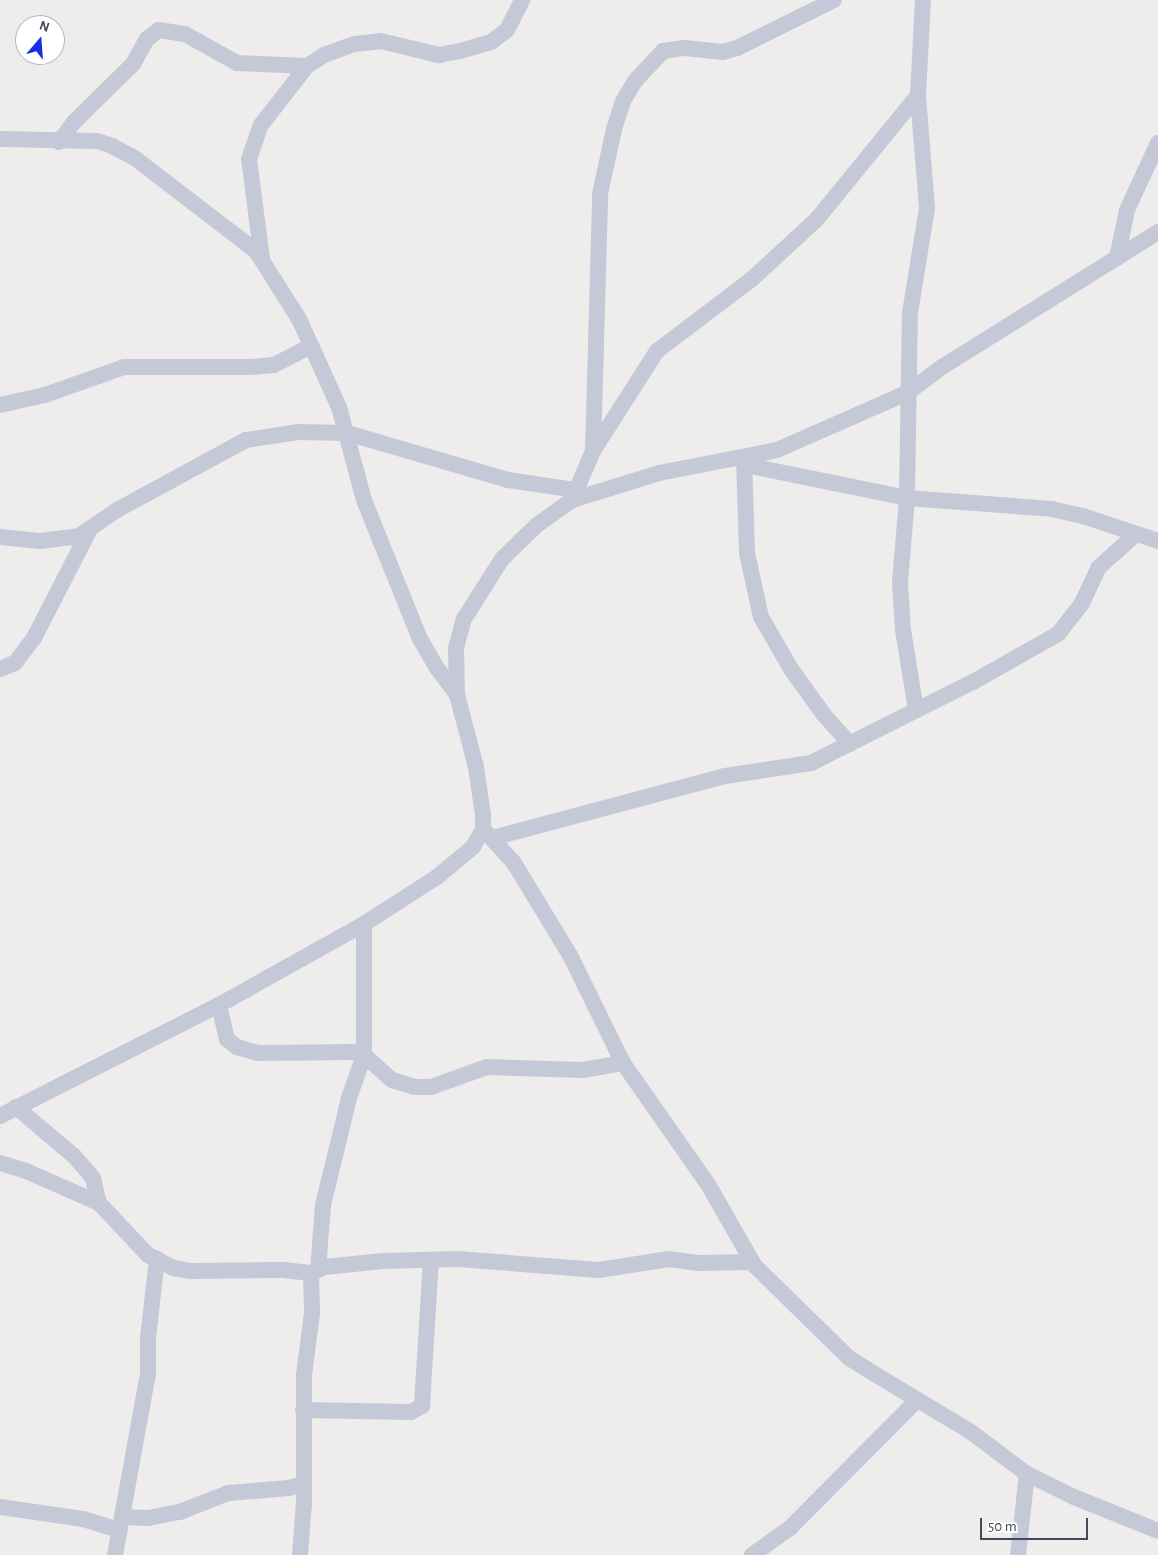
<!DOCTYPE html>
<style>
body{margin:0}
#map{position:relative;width:1158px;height:1555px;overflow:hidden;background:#efedec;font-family:"Alegreya Sans",sans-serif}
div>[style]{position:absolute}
.minor>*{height:16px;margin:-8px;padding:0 8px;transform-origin:8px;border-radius:8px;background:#c5c9d7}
span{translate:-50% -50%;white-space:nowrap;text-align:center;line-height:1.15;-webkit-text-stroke:4px #fff;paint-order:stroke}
.north{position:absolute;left:15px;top:15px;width:50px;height:50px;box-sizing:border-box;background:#fff;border:1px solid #b4b6bd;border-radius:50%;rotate:18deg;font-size:14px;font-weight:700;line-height:20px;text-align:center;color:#44495a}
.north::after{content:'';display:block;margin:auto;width:18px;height:22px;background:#162fe0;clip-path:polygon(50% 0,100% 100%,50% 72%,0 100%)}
.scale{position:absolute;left:980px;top:1518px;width:108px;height:22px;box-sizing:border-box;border:2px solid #44495a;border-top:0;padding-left:6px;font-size:15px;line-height:18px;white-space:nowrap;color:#44495a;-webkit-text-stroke:4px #fff;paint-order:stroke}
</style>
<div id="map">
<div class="minor">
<i style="left:0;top:139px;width:97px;rotate:1.2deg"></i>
<i style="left:97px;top:141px;width:16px;rotate:18deg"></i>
<i style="left:112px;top:146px;width:27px;rotate:28deg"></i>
<i style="left:136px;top:159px;width:151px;rotate:37.5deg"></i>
<i style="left:256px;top:251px;width:80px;rotate:57.7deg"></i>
<i style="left:299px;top:319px;width:97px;rotate:65.6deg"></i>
<i style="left:339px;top:407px;width:96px;rotate:75deg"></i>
<i style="left:364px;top:500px;width:148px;rotate:68.1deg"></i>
<i style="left:419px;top:637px;width:36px;rotate:60deg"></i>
<i style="left:437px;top:668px;width:34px;rotate:53deg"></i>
<i style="left:59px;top:142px;width:25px;rotate:-53deg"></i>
<i style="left:74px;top:122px;width:83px;rotate:-44.5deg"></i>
<i style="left:133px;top:64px;width:29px;rotate:-61deg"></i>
<i style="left:147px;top:39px;width:15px;rotate:-37deg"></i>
<i style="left:159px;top:30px;width:26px;rotate:9deg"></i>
<i style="left:185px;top:34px;width:60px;rotate:29.1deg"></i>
<i style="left:237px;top:63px;width:70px;rotate:2.5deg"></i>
<i style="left:1117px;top:258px;width:49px;rotate:-78.2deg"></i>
<i style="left:1127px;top:210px;width:74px;rotate:-65.2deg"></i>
<i style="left:262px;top:259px;width:101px;rotate:-97.4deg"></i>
<i style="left:249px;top:159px;width:36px;rotate:-71deg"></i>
<i style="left:261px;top:125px;width:75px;rotate:-52.1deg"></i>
<i style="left:307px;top:66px;width:20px;rotate:-33deg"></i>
<i style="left:324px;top:55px;width:32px;rotate:-20deg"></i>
<i style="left:354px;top:44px;width:27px;rotate:-6deg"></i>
<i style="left:381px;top:41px;width:60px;rotate:13.6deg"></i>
<i style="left:439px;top:55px;width:21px;rotate:-11deg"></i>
<i style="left:460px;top:51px;width:32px;rotate:-16deg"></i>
<i style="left:491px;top:42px;width:20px;rotate:-37deg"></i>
<i style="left:507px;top:30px;width:34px;rotate:-63deg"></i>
<i style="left:0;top:405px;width:46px;rotate:-12.5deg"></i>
<i style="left:45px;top:395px;width:84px;rotate:-19.5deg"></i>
<i style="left:124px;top:367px;width:127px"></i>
<i style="left:251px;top:367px;width:23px;rotate:-5deg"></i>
<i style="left:274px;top:365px;width:42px;rotate:-27.2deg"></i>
<i style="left:593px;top:451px;width:257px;rotate:-88.4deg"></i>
<i style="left:600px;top:194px;width:66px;rotate:-77.8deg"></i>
<i style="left:614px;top:129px;width:29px;rotate:-72deg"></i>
<i style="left:623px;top:101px;width:23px;rotate:-59deg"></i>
<i style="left:635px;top:81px;width:41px;rotate:-47deg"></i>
<i style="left:663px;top:51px;width:22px;rotate:-8deg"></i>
<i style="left:685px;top:48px;width:38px;rotate:6deg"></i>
<i style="left:723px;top:52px;width:15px;rotate:-16deg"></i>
<i style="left:737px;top:48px;width:108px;rotate:-26.3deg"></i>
<i style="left:744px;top:457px;width:96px;rotate:88.2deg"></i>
<i style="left:747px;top:553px;width:66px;rotate:77.7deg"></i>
<i style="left:761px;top:617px;width:60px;rotate:60deg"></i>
<i style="left:791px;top:669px;width:57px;rotate:54.3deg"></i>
<i style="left:824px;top:715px;width:39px;rotate:48deg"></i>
<i style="left:745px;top:465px;width:165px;rotate:11.5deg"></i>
<i style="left:907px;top:498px;width:145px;rotate:4.3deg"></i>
<i style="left:1052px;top:509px;width:32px;rotate:13deg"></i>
<i style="left:1083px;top:516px;width:79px;rotate:18.4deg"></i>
<i style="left:572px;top:500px;width:53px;rotate:-66.8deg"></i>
<i style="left:593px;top:451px;width:119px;rotate:-57.4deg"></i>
<i style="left:657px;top:351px;width:119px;rotate:-37.2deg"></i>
<i style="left:752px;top:279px;width:88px;rotate:-42.7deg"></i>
<i style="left:817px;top:219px;width:160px;rotate:-50.8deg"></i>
<i style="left:0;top:537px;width:40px;rotate:5.7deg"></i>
<i style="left:40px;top:541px;width:39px;rotate:-7deg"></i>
<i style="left:79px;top:536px;width:46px;rotate:-34.4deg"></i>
<i style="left:117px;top:510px;width:147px;rotate:-28.5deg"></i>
<i style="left:246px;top:440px;width:53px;rotate:-8.7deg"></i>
<i style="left:298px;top:432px;width:49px;rotate:1.2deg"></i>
<i style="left:347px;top:433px;width:168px;rotate:16.3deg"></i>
<i style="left:508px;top:480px;width:69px;rotate:8.4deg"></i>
<i style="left:0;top:669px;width:16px;rotate:-22deg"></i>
<i style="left:15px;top:663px;width:31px;rotate:-53deg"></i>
<i style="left:34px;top:638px;width:123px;rotate:-62.8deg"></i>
<i style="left:916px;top:710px;width:81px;rotate:-99.2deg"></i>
<i style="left:903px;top:630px;width:48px;rotate:-93.6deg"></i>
<i style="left:900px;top:582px;width:84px;rotate:-85.2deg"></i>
<i style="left:907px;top:498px;width:185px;rotate:-89.1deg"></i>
<i style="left:910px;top:313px;width:106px;rotate:-80.8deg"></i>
<i style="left:927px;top:208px;width:113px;rotate:-94.6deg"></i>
<i style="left:918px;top:95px;width:95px;rotate:-87deg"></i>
<i style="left:483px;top:829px;width:46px;rotate:47.6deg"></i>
<i style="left:514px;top:863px;width:108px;rotate:58.7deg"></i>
<i style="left:570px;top:955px;width:120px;rotate:63.9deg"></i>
<i style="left:623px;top:1063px;width:150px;rotate:55deg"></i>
<i style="left:709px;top:1186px;width:91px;rotate:60.3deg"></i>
<i style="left:754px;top:1265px;width:133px;rotate:44.4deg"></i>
<i style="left:849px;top:1358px;width:22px;rotate:32deg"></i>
<i style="left:868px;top:1370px;width:120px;rotate:31deg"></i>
<i style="left:971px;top:1432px;width:70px;rotate:36.9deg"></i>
<i style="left:1027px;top:1474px;width:52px;rotate:26.1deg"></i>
<i style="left:1074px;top:1497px;width:91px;rotate:22deg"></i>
<i style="left:492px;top:838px;width:241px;rotate:-14.9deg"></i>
<i style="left:725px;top:776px;width:87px;rotate:-8.6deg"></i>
<i style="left:811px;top:763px;width:181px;rotate:-26.6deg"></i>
<i style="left:973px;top:682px;width:98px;rotate:-29.5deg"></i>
<i style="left:1058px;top:634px;width:39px;rotate:-52deg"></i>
<i style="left:1082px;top:603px;width:38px;rotate:-65deg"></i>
<i style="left:1098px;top:568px;width:51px;rotate:-41.8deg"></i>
<i style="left:219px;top:1005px;width:35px;rotate:77deg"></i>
<i style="left:227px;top:1039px;width:13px;rotate:39deg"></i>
<i style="left:237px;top:1047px;width:22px;rotate:16deg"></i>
<i style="left:258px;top:1053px;width:95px;rotate:-0.6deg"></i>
<i style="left:353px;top:1052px;width:11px;rotate:15deg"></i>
<i style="left:364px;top:1055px;width:38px;rotate:42deg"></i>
<i style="left:392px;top:1080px;width:24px;rotate:17deg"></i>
<i style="left:415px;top:1087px;width:16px"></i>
<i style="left:431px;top:1087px;width:59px;rotate:-19.7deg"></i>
<i style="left:487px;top:1067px;width:96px;rotate:1.8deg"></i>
<i style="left:583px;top:1070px;width:41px;rotate:-9.9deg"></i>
<i style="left:16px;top:1107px;width:76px;rotate:40.2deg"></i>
<i style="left:74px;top:1156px;width:29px;rotate:49deg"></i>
<i style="left:93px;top:1178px;width:26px;rotate:77deg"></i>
<i style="left:0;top:1116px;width:246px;rotate:-26.9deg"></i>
<i style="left:219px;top:1005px;width:166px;rotate:-29.2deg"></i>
<i style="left:364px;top:924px;width:87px;rotate:-32.8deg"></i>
<i style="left:437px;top:877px;width:47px;rotate:-39.8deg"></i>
<i style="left:473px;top:847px;width:21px;rotate:-61deg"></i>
<i style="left:483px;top:829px;width:14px;rotate:-90deg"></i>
<i style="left:483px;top:815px;width:49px;rotate:-98.3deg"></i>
<i style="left:476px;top:767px;width:74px;rotate:-104.8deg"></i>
<i style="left:457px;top:695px;width:47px;rotate:-91.2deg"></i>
<i style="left:456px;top:648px;width:30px;rotate:-75deg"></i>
<i style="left:464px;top:619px;width:71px;rotate:-57.7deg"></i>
<i style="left:502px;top:559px;width:49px;rotate:-44.2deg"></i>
<i style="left:537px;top:525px;width:43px;rotate:-35.5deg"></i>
<i style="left:572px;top:500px;width:91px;rotate:-17.2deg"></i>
<i style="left:659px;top:473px;width:120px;rotate:-11deg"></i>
<i style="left:777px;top:450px;width:142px;rotate:-23.7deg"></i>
<i style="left:907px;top:393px;width:44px;rotate:-36.6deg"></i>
<i style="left:942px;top:367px;width:255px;rotate:-32deg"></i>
<i style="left:0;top:1163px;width:27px;rotate:17deg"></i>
<i style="left:26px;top:1171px;width:80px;rotate:23.7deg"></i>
<i style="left:99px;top:1203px;width:71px;rotate:46.7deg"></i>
<i style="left:148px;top:1255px;width:28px;rotate:27deg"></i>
<i style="left:173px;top:1268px;width:18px;rotate:9deg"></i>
<i style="left:191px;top:1271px;width:92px;rotate:-0.6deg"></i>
<i style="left:283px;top:1270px;width:28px;rotate:6deg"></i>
<i style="left:311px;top:1273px;width:15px;rotate:-23deg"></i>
<i style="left:325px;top:1267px;width:58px;rotate:-5.9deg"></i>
<i style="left:383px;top:1261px;width:75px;rotate:-1.5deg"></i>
<i style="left:458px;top:1259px;width:141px;rotate:4.5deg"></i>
<i style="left:599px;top:1270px;width:71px;rotate:-8.9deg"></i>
<i style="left:669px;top:1259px;width:30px;rotate:8deg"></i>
<i style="left:699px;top:1263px;width:53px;rotate:-1.1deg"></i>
<i style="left:318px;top:1270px;width:65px;rotate:-85.6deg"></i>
<i style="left:323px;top:1205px;width:110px;rotate:-76.3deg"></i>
<i style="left:349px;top:1098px;width:46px;rotate:-70.8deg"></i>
<i style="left:364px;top:1055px;width:131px;rotate:-90deg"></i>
<i style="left:303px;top:1410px;width:108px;rotate:1.1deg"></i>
<i style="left:411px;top:1412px;width:13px;rotate:-29deg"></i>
<i style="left:422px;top:1406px;width:146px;rotate:-86.5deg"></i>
<i style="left:0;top:1507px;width:84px;rotate:8.2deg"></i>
<i style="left:83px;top:1519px;width:38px;rotate:17deg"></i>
<i style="left:122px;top:1517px;width:26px;rotate:2deg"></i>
<i style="left:148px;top:1518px;width:33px;rotate:-11deg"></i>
<i style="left:180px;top:1512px;width:52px;rotate:-21.6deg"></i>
<i style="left:228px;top:1493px;width:61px;rotate:-4.7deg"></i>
<i style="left:289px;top:1488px;width:15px;rotate:-16deg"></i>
<i style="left:115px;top:1555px;width:184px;rotate:-79.7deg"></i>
<i style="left:148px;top:1374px;width:36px;rotate:-90deg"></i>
<i style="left:148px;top:1338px;width:80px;rotate:-83.5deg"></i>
<i style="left:300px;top:1555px;width:52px;rotate:-85.6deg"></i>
<i style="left:304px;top:1503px;width:128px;rotate:-90deg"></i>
<i style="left:304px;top:1375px;width:63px;rotate:-82.6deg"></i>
<i style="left:312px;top:1313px;width:40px;rotate:-91.4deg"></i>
<i style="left:752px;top:1555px;width:47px;rotate:-35.4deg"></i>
<i style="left:790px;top:1528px;width:180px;rotate:-45.2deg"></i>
<i style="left:1018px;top:1555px;width:81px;rotate:-83.7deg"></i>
</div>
<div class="north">N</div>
<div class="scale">50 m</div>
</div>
